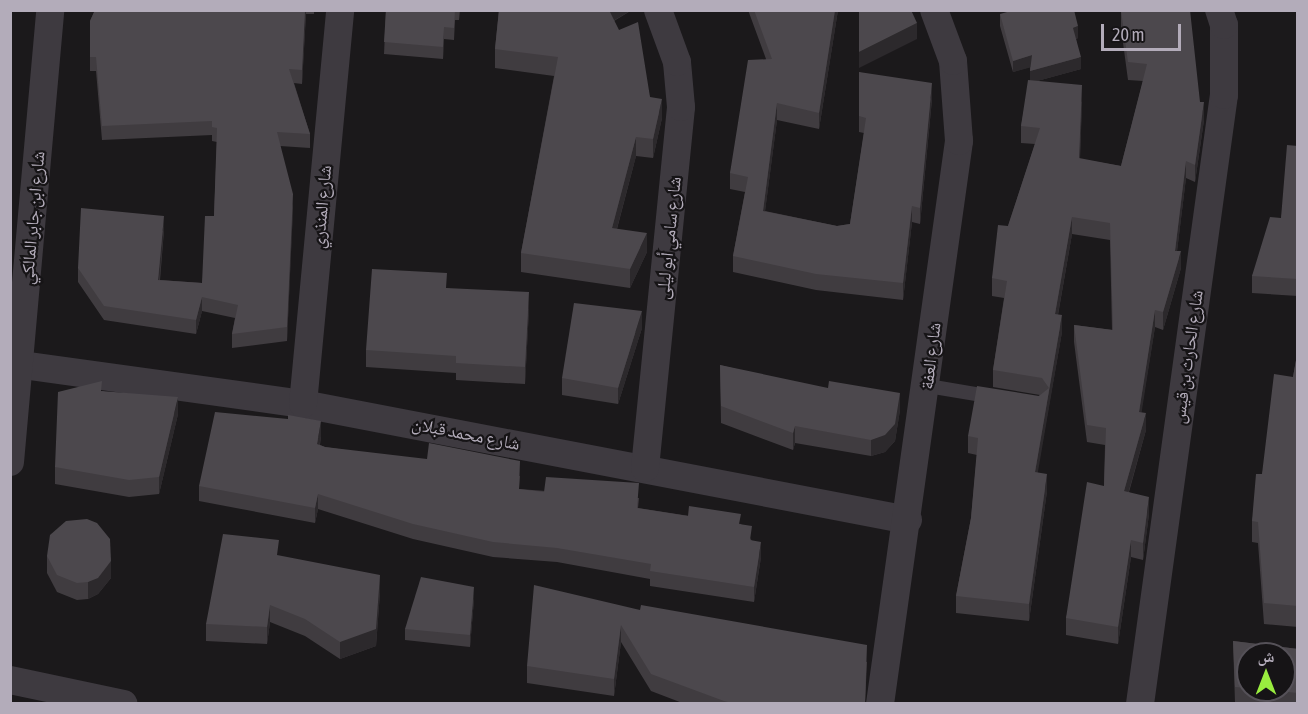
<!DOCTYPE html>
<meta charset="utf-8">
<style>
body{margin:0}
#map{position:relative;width:1308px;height:714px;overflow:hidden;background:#1b191b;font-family:"Asap Condensed","Noto Naskh Arabic",sans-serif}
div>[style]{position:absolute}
.lane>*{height:14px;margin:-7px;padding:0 7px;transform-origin:7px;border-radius:7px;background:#3e3a40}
.street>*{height:28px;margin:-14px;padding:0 14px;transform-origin:14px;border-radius:14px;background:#3e3a40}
.wall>*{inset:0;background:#403c40}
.shaded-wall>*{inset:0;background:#2c292c}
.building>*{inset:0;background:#4c484d}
span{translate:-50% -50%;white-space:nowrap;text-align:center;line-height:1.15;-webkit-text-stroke:4.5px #161416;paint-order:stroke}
.street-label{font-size:18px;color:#b3acba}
.frame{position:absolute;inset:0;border:12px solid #b3acba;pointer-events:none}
.north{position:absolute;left:1236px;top:642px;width:60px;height:60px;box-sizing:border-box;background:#161416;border:2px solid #555158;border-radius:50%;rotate:0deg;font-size:16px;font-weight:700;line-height:24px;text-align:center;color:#b3acba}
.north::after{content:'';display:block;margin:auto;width:21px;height:27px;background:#99ed3f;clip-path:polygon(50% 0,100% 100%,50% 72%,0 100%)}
.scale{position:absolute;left:1101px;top:24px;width:80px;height:27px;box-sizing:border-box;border:3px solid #b3acba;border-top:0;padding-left:8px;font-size:18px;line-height:21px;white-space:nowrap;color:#b3acba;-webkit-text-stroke:4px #161416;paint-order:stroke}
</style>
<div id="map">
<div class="lane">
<i style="left:928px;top:386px;width:67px;rotate:9.5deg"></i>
</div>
<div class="street">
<i style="left:22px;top:365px;width:284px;rotate:7.9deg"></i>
<i style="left:303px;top:404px;width:616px;rotate:10.85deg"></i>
<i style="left:303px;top:404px;width:396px;rotate:-84.6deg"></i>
<i style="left:10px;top:462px;width:454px;rotate:-84.9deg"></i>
<i style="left:645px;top:468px;width:363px;rotate:-84.3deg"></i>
<i style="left:681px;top:107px;width:45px;rotate:-95.1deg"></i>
<i style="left:677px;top:62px;width:55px;rotate:-110.1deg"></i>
<i style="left:10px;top:680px;width:116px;rotate:11.9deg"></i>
<i style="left:880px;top:704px;width:569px;rotate:-82.01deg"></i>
<i style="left:959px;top:141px;width:80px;rotate:-94.3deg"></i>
<i style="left:953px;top:61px;width:54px;rotate:-110.4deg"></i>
<i style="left:1140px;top:704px;width:615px;rotate:-82.15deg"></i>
<i style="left:1224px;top:95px;width:70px;rotate:-90deg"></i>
<i style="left:1224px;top:25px;width:16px;rotate:-108deg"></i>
</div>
<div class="wall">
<i style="clip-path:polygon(95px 10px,314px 10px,314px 14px,306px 14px,302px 84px,294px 83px,310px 134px,310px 148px,280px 146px,293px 208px,287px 341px,232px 348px,232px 334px,235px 318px,202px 311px,196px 334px,104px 320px,78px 282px,78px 268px,164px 230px,160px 280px,202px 283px,214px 216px,217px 142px,212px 141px,212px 135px,102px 140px,96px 71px,90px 71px,90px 21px)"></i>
<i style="clip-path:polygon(386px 10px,460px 10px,459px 20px,455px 20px,454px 40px,444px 39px,443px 59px,384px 54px)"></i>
<i style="clip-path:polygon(499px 10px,632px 10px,614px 21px,650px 97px,662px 118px,653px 158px,636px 156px,617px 229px,647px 252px,630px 288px,521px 272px,521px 253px,554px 76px,495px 68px,495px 49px)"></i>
<i style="clip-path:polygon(748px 10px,838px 10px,819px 129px,777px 120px,765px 211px,837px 226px,850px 224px,864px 133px,859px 132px,859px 72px,932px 99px,920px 224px,912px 222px,903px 300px,816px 290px,733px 272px,733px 256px,745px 192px,730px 189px,730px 173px,766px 59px)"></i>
<i style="clip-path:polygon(1121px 10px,1200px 102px,1204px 120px,1195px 182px,1186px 178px,1177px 251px,1181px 268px,1163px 330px,1155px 327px,1141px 412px,1146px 430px,1129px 492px,1149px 514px,1143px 560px,1131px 557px,1118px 644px,1066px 635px,1066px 618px,1104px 486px,1105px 445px,1087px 442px,1074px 342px,1074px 325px,1112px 330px,1110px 240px,1072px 234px,1058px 315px,1062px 332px,1037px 473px,1047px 491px,1029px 621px,956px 613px,956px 596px,971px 518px,977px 455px,968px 453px,968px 436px,1040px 395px,993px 387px,993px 370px,1004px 298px,992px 296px,992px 278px,1008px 226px,1035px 144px,1021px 143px,1021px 126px,1030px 80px,1030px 67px,1013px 72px,1000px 26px,1000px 14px,1078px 38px,1076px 39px,1081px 69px,1037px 81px,1082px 102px,1080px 159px,1121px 166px,1143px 81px,1128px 80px,1121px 28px)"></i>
<i style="clip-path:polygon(1298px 146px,1298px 296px,1252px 293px,1252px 276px,1281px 218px)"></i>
<i style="clip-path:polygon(447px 288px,529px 309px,525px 384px,456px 380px,456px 373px,366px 367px,366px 350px)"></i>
<i style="clip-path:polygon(642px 328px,618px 404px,562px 395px,562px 378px)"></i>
<i style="clip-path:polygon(1298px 349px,1298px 627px,1264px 624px,1258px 543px,1252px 542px,1252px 521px,1262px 474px,1293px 377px)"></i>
<i style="clip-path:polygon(720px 365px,900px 410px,895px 441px,885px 452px,871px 456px,795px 443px,793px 450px,721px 423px)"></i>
<i style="clip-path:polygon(102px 391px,178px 414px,159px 494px,129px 497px,55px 484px,55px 467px)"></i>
<i style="clip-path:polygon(321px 436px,320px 445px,325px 447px,520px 476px,519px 489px,639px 498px,638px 508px,741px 524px,752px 541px,761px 557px,754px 602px,650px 586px,650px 579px,557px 562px,493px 557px,413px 539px,318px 509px,315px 523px,199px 501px,199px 486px)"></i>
<i style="clip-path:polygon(47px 556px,111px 578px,98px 594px,88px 599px,77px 600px,57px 592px,47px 573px)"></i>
<i style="clip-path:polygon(279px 556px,380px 592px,376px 646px,340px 659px,305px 636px,270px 622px,267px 644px,206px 641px,206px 624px)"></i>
<i style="clip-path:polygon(474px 599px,470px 647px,405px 640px,405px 629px)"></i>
<i style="clip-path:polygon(640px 610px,867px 662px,865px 704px,685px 704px,651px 691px,621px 642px,614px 696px,527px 683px,527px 666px)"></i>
<i style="clip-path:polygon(evenodd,1233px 641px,1298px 649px,1298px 704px,1235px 703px,1233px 641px,1248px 654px,1284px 690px,1248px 690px,1248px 654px)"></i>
</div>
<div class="shaded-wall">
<i style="clip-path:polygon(305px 10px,306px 10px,302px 84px,302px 70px)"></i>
<i style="clip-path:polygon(606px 10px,632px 10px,606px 25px)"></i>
<i style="clip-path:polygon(835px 10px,838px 10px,819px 129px,819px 113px)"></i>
<i style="clip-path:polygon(917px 23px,917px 39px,859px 68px,859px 52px)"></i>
<i style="clip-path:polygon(1078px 26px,1078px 38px,1073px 40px,1073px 28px)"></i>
<i style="clip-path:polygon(444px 27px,444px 39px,443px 59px,443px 47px)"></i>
<i style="clip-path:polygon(1032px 55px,1032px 67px,1013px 72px,1013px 61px)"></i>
<i style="clip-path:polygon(1081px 57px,1081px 69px,1030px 83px,1030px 71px)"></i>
<i style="clip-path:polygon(932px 83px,932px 99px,920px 224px,920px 208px)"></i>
<i style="clip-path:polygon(1082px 85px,1082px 102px,1079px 176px,1079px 158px)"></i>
<i style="clip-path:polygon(662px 99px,662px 118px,653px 158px,653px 139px)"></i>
<i style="clip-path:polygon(1204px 102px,1204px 120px,1195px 182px,1195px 165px)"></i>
<i style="clip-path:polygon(777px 103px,777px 120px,763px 227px,763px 211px)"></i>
<i style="clip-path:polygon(636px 137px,636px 156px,612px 247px,612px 228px)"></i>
<i style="clip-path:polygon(1186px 161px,1186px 178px,1175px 268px,1175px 251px)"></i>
<i style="clip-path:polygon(293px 194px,293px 208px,287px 341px,287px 327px)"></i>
<i style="clip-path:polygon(912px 206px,912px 222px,903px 300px,903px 283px)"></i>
<i style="clip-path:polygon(164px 216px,164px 230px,158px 294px,158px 280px)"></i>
<i style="clip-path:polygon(1072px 217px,1072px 234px,1055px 331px,1055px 314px)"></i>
<i style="clip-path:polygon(647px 233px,647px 252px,630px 288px,630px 269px)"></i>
<i style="clip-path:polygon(1181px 251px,1181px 268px,1163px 330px,1163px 312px)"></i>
<i style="clip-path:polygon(529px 292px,529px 309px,525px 384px,525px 367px)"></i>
<i style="clip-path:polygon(202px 297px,202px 311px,196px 334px,196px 320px)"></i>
<i style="clip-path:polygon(1155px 310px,1155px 327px,1139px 429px,1139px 412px)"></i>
<i style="clip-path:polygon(642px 311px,642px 328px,618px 404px,618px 388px)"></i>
<i style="clip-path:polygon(1062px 315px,1062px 332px,1035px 489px,1035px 472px)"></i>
<i style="clip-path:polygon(900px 393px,900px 410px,895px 441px,885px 452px,871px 456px,871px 440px)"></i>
<i style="clip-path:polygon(178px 397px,178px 414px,159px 494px,159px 477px)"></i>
<i style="clip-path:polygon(1146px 413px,1146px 430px,1124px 508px,1124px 491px)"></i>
<i style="clip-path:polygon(321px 421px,321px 436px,317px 459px,317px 444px)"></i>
<i style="clip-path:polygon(795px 426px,795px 443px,793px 450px,793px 433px)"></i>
<i style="clip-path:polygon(1047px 474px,1047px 491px,1029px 621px,1029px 604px)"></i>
<i style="clip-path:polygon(318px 494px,318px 509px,315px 523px,315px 508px)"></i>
<i style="clip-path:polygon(1149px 497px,1149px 514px,1143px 560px,1143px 543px)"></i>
<i style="clip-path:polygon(1131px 540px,1131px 557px,1118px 644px,1118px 627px)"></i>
<i style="clip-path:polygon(761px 542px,761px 557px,754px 602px,754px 587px)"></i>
<i style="clip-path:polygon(111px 561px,111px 578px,98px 594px,88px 599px,88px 582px)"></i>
<i style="clip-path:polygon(380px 575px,380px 592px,376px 646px,340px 659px,340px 642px)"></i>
<i style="clip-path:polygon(474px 587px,474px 599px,470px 647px,470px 635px)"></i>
<i style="clip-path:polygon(270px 605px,270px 622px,267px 644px,267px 627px)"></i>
<i style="clip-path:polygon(621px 625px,621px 642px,614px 696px,614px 679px)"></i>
</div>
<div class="building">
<i style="clip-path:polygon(95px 10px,305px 10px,302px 70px,289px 69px,310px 134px,277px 132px,293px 194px,287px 327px,232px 334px,238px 305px,202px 297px,196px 320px,104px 306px,78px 268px,81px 208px,164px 216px,158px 280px,202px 283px,205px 216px,214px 216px,217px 128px,212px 127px,212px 121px,102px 126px,96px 57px,90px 57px,90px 21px)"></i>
<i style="clip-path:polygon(386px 10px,455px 10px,454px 28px,444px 27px,443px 47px,384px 42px)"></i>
<i style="clip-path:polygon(499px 10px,609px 10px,619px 30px,638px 22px,650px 97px,662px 99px,653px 139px,636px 137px,612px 228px,647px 233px,630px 269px,521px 253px,558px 57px,495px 49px)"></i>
<i style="clip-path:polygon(754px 10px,835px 10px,819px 113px,777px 103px,763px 211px,837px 226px,850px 224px,866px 118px,859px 116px,859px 72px,932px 83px,920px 208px,912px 206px,903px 283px,816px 274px,733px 256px,748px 177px,730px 173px,748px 60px,772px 59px)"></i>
<i style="clip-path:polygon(859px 10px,911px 10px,917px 23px,859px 52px)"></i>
<i style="clip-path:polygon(1014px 10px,1074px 10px,1078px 26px,1073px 28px,1081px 57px,1030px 71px,1032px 55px,1013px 61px,1000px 14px)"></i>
<i style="clip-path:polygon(1121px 10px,1190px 10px,1200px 102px,1204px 102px,1195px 165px,1186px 161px,1175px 251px,1181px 251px,1163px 312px,1155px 310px,1139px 412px,1146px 413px,1124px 491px,1149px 497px,1143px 543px,1131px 540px,1118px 627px,1066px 618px,1087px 482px,1104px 486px,1106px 428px,1087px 425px,1074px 325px,1113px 330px,1110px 223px,1072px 217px,1055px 314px,1062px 315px,1035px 472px,1047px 474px,1029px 604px,956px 596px,971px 518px,978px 438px,968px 436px,977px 386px,1039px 396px,1049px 388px,1042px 378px,993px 370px,1007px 281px,992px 278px,998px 225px,1008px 226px,1040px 128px,1021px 126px,1028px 80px,1082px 85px,1079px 158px,1121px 166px,1147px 64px,1128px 62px)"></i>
<i style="clip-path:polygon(1287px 145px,1298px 146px,1298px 279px,1252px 276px,1270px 217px,1281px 218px)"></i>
<i style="clip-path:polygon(372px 269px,447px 273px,446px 288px,529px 292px,525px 367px,456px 363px,456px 356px,366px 350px)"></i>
<i style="clip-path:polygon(574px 303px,642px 311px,618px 388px,562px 378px)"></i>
<i style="clip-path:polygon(1298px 349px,1298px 606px,1264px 603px,1258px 522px,1252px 521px,1256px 474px,1262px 474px,1274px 374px,1293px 377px)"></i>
<i style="clip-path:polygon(720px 365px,828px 388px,829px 381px,900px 393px,895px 424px,885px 435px,871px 440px,795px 426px,793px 433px,721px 406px)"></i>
<i style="clip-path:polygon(102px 381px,101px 391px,178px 397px,159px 477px,129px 480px,55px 467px,58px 392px)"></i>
<i style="clip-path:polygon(215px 412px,288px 419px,288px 415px,321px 421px,317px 444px,325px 447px,427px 459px,429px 443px,520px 461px,519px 489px,544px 492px,546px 477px,639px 483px,637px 508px,688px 516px,689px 506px,741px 514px,739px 524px,752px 526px,750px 540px,761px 542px,754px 587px,650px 571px,651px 564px,557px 548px,493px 542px,413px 524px,318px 494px,315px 508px,199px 486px)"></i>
<i style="clip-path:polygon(87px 519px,97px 523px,110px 539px,111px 561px,98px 578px,88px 582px,77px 583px,57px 575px,47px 556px,50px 535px,66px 521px)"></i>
<i style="clip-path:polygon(223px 534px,279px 540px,277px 555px,380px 575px,376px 629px,340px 642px,305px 619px,270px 605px,267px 627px,206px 624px)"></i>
<i style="clip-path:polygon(421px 577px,474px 587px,470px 635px,405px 629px)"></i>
<i style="clip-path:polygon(534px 585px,640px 610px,641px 605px,867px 645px,865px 704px,736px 704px,724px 701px,651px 674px,621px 625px,614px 679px,527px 666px)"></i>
<i style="clip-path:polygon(1233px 641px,1298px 649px,1298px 693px,1268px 690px,1284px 690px,1284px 654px,1248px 654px,1248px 688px,1235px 687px)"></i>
</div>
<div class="street-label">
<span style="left:322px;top:207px;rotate:-85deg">شارع المنذري</span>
<span style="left:33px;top:218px;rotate:-85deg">شارع ابن جابر المالكي</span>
<span style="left:669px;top:238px;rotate:-84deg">شارع سامي أبو ليلى</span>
<span style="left:931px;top:356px;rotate:-83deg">شارع العفة</span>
<span style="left:1188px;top:357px;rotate:-82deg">شارع الحارث بن قيس</span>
<span style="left:466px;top:434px;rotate:11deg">شارع محمد قبلان</span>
</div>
<div class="frame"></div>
<div class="north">ش</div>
<div class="scale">20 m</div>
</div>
